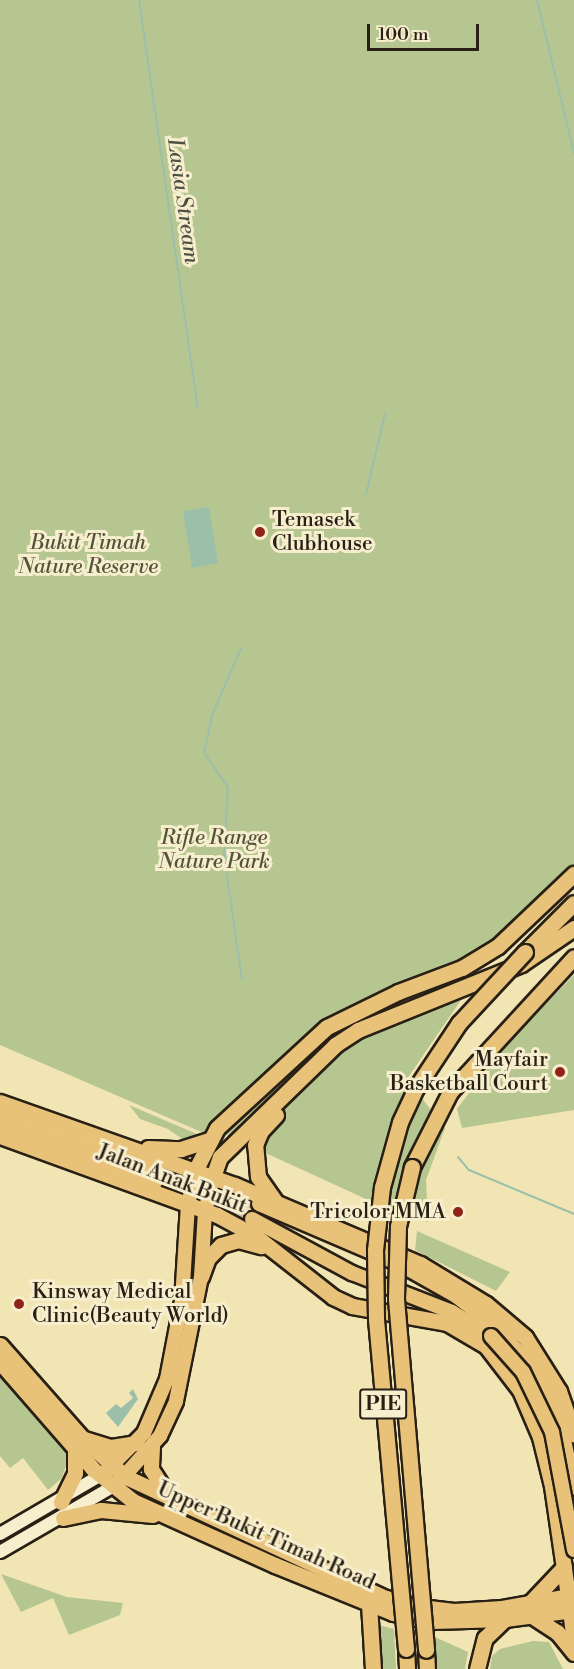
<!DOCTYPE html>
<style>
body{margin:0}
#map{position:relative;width:574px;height:1669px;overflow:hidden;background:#f2e5b4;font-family:"Libre Bodoni",serif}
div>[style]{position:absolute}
.green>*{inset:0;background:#b6c691}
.water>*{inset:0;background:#9cbfaa}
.stream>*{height:2px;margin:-1px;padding:0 1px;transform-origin:1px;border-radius:1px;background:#9cbfaa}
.primary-tunnel>*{height:14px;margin-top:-7px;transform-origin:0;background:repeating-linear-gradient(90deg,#cabe94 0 14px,transparent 0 21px)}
.roads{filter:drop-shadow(2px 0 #292015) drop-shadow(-2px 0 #292015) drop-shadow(0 2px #292015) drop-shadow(0 -2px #292015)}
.secondary>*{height:12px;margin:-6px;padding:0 6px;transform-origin:6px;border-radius:6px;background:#f7eece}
.primary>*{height:14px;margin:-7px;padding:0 7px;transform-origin:7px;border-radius:7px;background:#e9c27a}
.highway>*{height:15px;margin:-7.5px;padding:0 7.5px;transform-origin:7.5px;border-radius:7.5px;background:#e9c27a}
.bridges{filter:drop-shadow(2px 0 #292015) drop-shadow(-2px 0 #292015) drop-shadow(0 2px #292015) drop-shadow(0 -2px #292015)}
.primary-bridge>*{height:14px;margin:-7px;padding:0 7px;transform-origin:7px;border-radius:7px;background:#e9c27a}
.highway-bridge>*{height:15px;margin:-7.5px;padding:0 7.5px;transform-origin:7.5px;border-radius:7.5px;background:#e9c27a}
.dots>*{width:16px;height:16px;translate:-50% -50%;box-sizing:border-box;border:3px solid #f7eece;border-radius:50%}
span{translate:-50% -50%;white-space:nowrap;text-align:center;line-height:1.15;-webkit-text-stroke:6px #f7eece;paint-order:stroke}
.shield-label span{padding:2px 4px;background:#f7eece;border:2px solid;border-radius:4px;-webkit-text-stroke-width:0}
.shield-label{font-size:20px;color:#292015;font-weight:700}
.poi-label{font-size:21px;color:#292015}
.left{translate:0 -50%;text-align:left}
.right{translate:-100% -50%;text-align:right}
.park-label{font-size:21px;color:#53523a;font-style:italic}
.street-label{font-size:21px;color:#292015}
.water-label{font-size:22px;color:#4c5042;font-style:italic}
.scale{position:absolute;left:367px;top:24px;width:112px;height:27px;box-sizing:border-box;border:3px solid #292015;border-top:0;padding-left:8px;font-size:18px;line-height:21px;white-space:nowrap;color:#292015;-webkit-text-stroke:4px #f7eece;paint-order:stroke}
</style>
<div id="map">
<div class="green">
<i style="clip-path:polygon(0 0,574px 0,574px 864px,498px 938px,450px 967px,366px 1000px,375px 1030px,429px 1005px,461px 1000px,407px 1079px,445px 1128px,426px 1180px,428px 1222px,366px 1199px,211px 1128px,206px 1134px,0 1045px)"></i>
<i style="clip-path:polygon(574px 975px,574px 1110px,462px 1128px,457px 1109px,503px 1048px)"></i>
<i style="clip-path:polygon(129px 1105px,197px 1134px,185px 1141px,168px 1129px,140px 1119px)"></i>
<i style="clip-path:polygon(417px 1231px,510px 1272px,496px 1291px,415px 1250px)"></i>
<i style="clip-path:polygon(0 1364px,70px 1456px,61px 1479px,48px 1490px,23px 1458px,10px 1468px,0 1456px)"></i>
<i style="clip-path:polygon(1px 1574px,67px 1597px,123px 1603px,120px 1615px,69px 1635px,53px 1598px,21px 1612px)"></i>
<i style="clip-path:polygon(375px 1624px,394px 1629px,396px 1669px,377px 1669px)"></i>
<i style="clip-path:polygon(435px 1637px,468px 1652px,465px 1669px,436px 1669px)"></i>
<i style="clip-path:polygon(533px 1641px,549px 1642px,563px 1669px,490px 1669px,492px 1656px,500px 1649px)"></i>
</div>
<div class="water">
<i style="clip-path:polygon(209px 507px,218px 563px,192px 568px,183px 511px)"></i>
<i style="clip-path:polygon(133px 1389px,138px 1399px,118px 1427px,106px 1413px,116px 1404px,121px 1408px,133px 1398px,129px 1393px)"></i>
</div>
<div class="stream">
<i style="left:139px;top:0;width:411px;rotate:81.8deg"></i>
<i style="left:537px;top:0;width:157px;rotate:76.4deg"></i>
<i style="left:366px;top:494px;width:82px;rotate:-76.6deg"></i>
<i style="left:241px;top:648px;width:71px;rotate:113.3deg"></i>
<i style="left:213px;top:713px;width:41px;rotate:102.7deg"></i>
<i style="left:204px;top:753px;width:42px;rotate:54.8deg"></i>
<i style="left:228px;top:787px;width:68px;rotate:93.4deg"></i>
<i style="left:224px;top:855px;width:126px;rotate:81.8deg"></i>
<i style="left:458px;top:1157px;width:17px;rotate:50deg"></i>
<i style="left:469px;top:1170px;width:114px;rotate:22.7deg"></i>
</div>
<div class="primary-tunnel">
<i style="left:158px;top:1172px;width:106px;rotate:17.6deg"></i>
<i style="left:155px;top:1182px;width:104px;rotate:20.9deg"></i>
</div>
<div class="roads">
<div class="secondary">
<i style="left:0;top:1534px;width:117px;rotate:-30.3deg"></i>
<i style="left:0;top:1552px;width:132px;rotate:-30.1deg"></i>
</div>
<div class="primary">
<i style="left:0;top:1112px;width:169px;rotate:20.8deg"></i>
<i style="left:0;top:1126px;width:165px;rotate:19.9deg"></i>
<i style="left:259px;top:1204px;width:155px;rotate:23.2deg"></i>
<i style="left:401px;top:1265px;width:63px;rotate:29.4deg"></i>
<i style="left:456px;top:1296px;width:51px;rotate:37.8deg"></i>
<i style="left:496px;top:1327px;width:54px;rotate:48deg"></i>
<i style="left:532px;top:1367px;width:35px;rotate:61deg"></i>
<i style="left:549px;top:1398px;width:35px;rotate:68deg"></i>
<i style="left:562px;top:1430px;width:59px;rotate:78.3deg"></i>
<i style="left:252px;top:1219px;width:114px;rotate:28.4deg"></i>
<i style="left:352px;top:1273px;width:107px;rotate:21.3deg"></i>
<i style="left:452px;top:1312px;width:46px;rotate:31.6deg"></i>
<i style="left:105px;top:1472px;width:55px;rotate:-45deg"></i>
<i style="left:144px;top:1433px;width:59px;rotate:-66.9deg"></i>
<i style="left:167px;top:1379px;width:80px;rotate:-79.2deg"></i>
<i style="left:182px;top:1300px;width:95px;rotate:-86.4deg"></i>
<i style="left:188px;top:1205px;width:35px;rotate:-78deg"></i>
<i style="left:119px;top:1482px;width:62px;rotate:-48.3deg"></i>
<i style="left:160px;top:1436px;width:38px;rotate:-65deg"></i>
<i style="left:176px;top:1401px;width:126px;rotate:-78.6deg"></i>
<i style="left:201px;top:1277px;width:65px;rotate:-86.5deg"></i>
<i style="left:205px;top:1212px;width:36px;rotate:-77deg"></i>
<i style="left:570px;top:1610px;width:34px;rotate:83deg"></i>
</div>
<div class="highway">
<i style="left:525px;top:952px;width:69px;rotate:-45deg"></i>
<i style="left:0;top:1102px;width:249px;rotate:19.5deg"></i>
<i style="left:235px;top:1185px;width:201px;rotate:23.1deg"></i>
<i style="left:420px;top:1264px;width:77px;rotate:31.2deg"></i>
<i style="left:486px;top:1304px;width:51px;rotate:40.2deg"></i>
<i style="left:525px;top:1337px;width:64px;rotate:57.8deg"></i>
<i style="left:559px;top:1391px;width:46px;rotate:70.8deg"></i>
<i style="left:0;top:1136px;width:231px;rotate:20deg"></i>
<i style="left:217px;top:1215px;width:42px;rotate:28.4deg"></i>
<i style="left:254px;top:1235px;width:100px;rotate:38.1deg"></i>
<i style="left:333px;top:1297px;width:21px;rotate:25deg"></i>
<i style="left:352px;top:1306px;width:97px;rotate:10.1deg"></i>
<i style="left:447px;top:1323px;width:45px;rotate:30.5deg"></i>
<i style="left:486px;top:1346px;width:56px;rotate:52.3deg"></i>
<i style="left:520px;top:1390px;width:51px;rotate:66.9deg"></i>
<i style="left:540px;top:1437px;width:50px;rotate:76.2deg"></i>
<i style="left:552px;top:1486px;width:125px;rotate:81.7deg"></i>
<i style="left:148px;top:1148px;width:33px;rotate:2deg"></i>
<i style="left:181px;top:1149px;width:28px;rotate:-18deg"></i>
<i style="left:412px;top:1167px;width:84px;rotate:-63.1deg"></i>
<i style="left:450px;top:1092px;width:183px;rotate:-47.4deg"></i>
<i style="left:195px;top:1171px;width:48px;rotate:-62.9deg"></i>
<i style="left:217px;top:1128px;width:149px;rotate:-42.6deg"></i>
<i style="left:327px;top:1027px;width:79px;rotate:-26.2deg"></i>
<i style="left:398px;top:992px;width:68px;rotate:-20.6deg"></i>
<i style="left:462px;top:968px;width:42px;rotate:-31.4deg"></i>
<i style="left:498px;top:946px;width:105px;rotate:-43.5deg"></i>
<i style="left:213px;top:1177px;width:21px;rotate:-71deg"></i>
<i style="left:220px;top:1157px;width:161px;rotate:-44.2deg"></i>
<i style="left:335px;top:1045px;width:27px;rotate:-33deg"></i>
<i style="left:358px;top:1030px;width:176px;rotate:-22deg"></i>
<i style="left:521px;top:964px;width:64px;rotate:-34.2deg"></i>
<i style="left:275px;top:1201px;width:29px;rotate:-125deg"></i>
<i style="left:258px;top:1177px;width:32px;rotate:-95deg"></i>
<i style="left:255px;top:1145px;width:15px;rotate:-67deg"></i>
<i style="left:261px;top:1131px;width:22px;rotate:-47deg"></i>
<i style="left:201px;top:1277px;width:20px;rotate:-70deg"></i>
<i style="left:208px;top:1258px;width:18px;rotate:-45deg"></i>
<i style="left:221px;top:1245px;width:18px;rotate:-16deg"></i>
<i style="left:238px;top:1240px;width:24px;rotate:15deg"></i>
<i style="left:0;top:1345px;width:124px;rotate:48.6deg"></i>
<i style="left:82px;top:1438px;width:59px;rotate:41.6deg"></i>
<i style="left:126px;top:1477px;width:287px;rotate:25deg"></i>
<i style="left:386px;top:1598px;width:27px;rotate:17deg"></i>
<i style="left:412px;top:1606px;width:42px;rotate:6.8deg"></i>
<i style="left:454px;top:1611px;width:48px;rotate:-3.6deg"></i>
<i style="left:502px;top:1608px;width:73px;rotate:-10.2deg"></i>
<i style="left:0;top:1362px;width:142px;rotate:49deg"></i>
<i style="left:93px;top:1469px;width:51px;rotate:38.7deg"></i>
<i style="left:133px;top:1501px;width:156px;rotate:24.3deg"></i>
<i style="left:275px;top:1565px;width:127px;rotate:22.1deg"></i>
<i style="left:393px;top:1613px;width:40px;rotate:12deg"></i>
<i style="left:432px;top:1621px;width:73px;rotate:-1.6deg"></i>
<i style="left:505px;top:1619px;width:70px;rotate:-7.4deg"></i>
<i style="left:84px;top:1439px;width:28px;rotate:17deg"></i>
<i style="left:111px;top:1447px;width:26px;rotate:-9deg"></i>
<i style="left:152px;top:1447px;width:22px;rotate:93deg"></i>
<i style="left:151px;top:1469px;width:31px;rotate:57deg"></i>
<i style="left:61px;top:1502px;width:32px;rotate:-64deg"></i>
<i style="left:75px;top:1473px;width:23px;rotate:-90deg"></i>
<i style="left:63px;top:1518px;width:39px;rotate:-12deg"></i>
<i style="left:101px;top:1510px;width:52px;rotate:5.5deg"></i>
<i style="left:369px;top:1604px;width:65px;rotate:86.5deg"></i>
<i style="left:529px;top:1604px;width:51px;rotate:-46.6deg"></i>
<i style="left:532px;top:1616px;width:30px;rotate:33deg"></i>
<i style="left:557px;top:1632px;width:27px;rotate:51deg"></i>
<i style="left:406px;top:1649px;width:20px;rotate:87deg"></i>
<i style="left:426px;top:1650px;width:19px;rotate:87deg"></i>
<i style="left:477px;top:1669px;width:32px;rotate:-76deg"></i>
<i style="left:485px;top:1638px;width:28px;rotate:-44deg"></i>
</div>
</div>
<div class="bridges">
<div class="primary-bridge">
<i style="left:491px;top:1336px;width:48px;rotate:48.4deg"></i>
<i style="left:523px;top:1372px;width:67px;rotate:64.2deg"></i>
<i style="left:552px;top:1432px;width:120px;rotate:79.4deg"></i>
</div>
<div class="highway-bridge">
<i style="left:412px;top:1167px;width:61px;rotate:103.3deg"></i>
<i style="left:398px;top:1226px;width:73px;rotate:91.6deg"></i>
<i style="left:396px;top:1299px;width:352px;rotate:85.1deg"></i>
<i style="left:406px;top:1649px;width:331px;rotate:-95.2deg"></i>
<i style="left:376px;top:1319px;width:69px;rotate:-90.8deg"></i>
<i style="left:375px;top:1250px;width:63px;rotate:-83.7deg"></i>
<i style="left:382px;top:1187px;width:67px;rotate:-74.5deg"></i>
<i style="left:400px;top:1122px;width:38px;rotate:-65deg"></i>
<i style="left:416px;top:1088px;width:78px;rotate:-56.5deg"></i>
<i style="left:459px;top:1023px;width:97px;rotate:-47.1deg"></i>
</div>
</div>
<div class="dots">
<i style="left:260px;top:532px;background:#8f2418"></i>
<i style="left:560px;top:1072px;background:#8f2418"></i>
<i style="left:458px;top:1212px;background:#8f2418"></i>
<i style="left:19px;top:1304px;background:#8f2418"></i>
</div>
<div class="shield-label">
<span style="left:383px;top:1404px">PIE</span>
</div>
<div class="poi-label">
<span class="left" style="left:272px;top:532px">Temasek<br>Clubhouse</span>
<span class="right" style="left:548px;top:1072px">Mayfair<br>Basketball Court</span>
<span class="right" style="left:446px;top:1212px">Tricolor MMA</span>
<span class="left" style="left:32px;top:1304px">Kinsway Medical<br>Clinic(Beauty World)</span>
</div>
<div class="park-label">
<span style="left:88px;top:555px">Bukit Timah<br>Nature Reserve</span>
<span style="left:214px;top:850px">Rifle Range<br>Nature Park</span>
</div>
<div class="street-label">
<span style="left:172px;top:1179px;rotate:21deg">Jalan Anak Bukit</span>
<span style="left:266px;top:1536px;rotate:24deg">Upper Bukit Timah Road</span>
</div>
<div class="water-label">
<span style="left:183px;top:201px;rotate:82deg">Lasia Stream</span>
</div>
<div class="scale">100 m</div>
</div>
